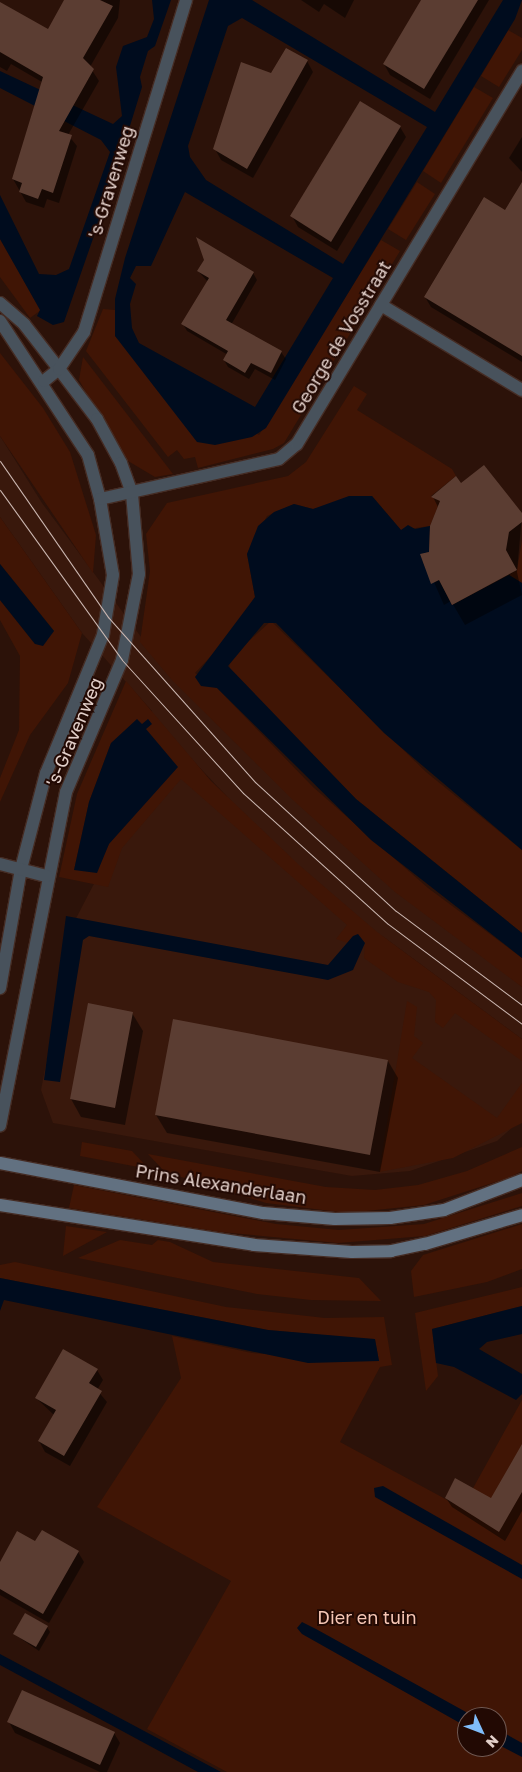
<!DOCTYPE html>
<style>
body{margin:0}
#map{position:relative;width:522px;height:1772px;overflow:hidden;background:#2c1209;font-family:"Golos Text",sans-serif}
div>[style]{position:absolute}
.built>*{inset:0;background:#39180c}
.green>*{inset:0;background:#401505}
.water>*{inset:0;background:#000c1e}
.shadow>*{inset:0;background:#0007}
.building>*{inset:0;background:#5b3d32}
.roads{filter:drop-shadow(1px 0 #452c24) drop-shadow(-1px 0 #452c24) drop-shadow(0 1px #452c24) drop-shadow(0 -1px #452c24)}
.street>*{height:12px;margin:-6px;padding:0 6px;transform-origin:6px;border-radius:6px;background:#48525c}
.secondary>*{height:12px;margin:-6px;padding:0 6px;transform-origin:6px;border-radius:6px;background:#627181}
.tram>*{height:1px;margin:-0.5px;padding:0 0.5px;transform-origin:0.5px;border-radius:0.5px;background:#cdb9b3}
span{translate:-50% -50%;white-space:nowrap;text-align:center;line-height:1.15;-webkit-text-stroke:4px #220903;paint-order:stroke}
.street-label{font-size:18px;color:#e2cfc9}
.park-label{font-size:18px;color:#f6c6b5}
.north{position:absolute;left:457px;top:1707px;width:50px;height:50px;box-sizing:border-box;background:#220903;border:1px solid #6f5852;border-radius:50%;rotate:133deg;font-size:14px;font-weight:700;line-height:20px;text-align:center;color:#e2cfc9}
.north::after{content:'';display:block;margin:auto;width:18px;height:22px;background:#80bdfa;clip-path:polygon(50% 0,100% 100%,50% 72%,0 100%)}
</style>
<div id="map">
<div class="built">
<i style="clip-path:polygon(0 436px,42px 503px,173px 680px,522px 987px,522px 1039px,381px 935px,522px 1044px,522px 1119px,497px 1141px,410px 1171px,352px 1176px,53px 1123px,41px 1090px,72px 926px,123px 828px,183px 761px,236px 806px,149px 714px,152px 711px,82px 633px,0 517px)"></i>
</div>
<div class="green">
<i style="clip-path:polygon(508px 30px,522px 38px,522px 50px,499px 87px,481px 76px)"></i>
<i style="clip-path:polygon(474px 87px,493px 98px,441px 183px,423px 171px)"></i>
<i style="clip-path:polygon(417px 182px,435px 194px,406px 240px,388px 229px)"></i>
<i style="clip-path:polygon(0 239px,41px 310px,30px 318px,0 277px)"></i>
<i style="clip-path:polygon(381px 240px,400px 251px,284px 443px,273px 449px,198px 468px,195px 457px,184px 459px,177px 450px,168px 457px,86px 351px,103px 309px,115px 310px,115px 336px,259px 435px)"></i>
<i style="clip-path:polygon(0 353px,43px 408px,70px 452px,96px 535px,93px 573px,0 436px)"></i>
<i style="clip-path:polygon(83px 357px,173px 474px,155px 477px,123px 458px,79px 380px)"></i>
<i style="clip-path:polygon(354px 386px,367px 394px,357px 410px,452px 469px,456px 476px,431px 496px,440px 501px,430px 526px,401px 530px,372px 496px,313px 509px,294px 504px,267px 516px,247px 554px,255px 597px,230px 636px,195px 673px,217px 688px,313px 787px,428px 888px,522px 958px,522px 987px,395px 892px,293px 800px,172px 680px,140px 642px,150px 571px,146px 534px,167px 503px,288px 476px,306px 462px)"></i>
<i style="clip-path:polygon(0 517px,82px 633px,68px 683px,30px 735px,0 802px,0 778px,19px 730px,20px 656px,0 620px,0 600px,35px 644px,54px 631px,0 564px)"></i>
<i style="clip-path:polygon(522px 540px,522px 583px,509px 575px,517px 570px)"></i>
<i style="clip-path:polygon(271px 621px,426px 772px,522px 850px,522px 933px,356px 799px,230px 671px,229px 659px)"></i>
<i style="clip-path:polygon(evenodd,126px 681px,211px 781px,299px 865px,377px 932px,522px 1039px,522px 1061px,455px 1013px,443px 1028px,435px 1022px,436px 1000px,429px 992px,398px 982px,364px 958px,365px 943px,353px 936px,348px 943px,336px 939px,347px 925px,181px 779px,122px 848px,108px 887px,59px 877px,77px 794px,126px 681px,142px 724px,146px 729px,109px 844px,101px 859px,74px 870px,89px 802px,111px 743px,142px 724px)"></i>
<i style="clip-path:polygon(407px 1001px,417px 1007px,414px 1036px,423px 1043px,412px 1058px,497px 1118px,522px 1083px,522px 1123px,453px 1158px,379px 1172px)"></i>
<i style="clip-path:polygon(82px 1142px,132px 1151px,149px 1169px,80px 1156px)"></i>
<i style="clip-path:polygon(522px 1147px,522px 1171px,508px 1178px,424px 1205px,347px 1213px,266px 1203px,165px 1172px,148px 1154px,326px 1187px,375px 1190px,418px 1185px,467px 1171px)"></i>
<i style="clip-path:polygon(74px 1185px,276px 1224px,339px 1230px,424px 1224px,522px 1193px,522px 1206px,425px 1236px,338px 1243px,220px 1232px,69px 1208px)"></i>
<i style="clip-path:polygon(522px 1224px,522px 1269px,487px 1282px,414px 1297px,411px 1271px,423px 1255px)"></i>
<i style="clip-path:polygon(66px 1226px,107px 1232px,63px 1256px)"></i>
<i style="clip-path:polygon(120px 1240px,152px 1245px,158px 1240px,170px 1242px,213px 1262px,359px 1278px,381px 1301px,311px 1300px,257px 1294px,78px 1258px)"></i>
<i style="clip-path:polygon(evenodd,15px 1262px,226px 1307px,325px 1318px,384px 1317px,392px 1365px,380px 1367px,340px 1442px,462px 1508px,522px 1400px,522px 1772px,227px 1772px,147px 1729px,231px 1581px,97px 1507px,181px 1378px,172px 1336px,252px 1353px,379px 1361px,375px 1340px,268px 1330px,0 1278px,0 1265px,15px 1262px,467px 1717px,497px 1717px,497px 1747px,467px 1747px,467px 1717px)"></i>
<i style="clip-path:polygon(522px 1287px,522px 1306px,432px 1329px,438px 1376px,426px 1391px,415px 1313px)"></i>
</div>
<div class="water">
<i style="clip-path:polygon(152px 0,171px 0,155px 46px,148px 51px,140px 77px,142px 87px,112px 184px,64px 322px,53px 325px,37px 316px,40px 310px,0 239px,0 195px,39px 274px,56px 275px,69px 269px,110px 152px,101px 140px,0 88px,0 71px,113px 124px,122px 116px,116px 67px,123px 46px,147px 37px,154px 19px)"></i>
<i style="clip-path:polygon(evenodd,209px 0,252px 0,435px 112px,503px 0,522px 0,515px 19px,266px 428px,252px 437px,215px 445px,197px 442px,115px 336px,115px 299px,125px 258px,209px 0,242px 18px,427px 127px,343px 264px,206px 180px,190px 157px,188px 146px,228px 26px,242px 18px,209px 0,185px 192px,333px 278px,255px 407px,139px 343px,132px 328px,130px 304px,136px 284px,130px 278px,136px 266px,151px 266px,185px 192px)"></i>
<i style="clip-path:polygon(349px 496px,372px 496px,401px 530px,408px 525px,415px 529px,430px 526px,429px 552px,422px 554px,423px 562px,432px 583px,439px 580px,452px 605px,509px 575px,522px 583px,522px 850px,384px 733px,276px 623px,264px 623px,228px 666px,356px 799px,522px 933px,522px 958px,371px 840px,217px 688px,201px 686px,195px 677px,255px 597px,247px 554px,258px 526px,274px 512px,294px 504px,313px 509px)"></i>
<i style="clip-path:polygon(0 564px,54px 631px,43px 646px,35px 644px,0 600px)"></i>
<i style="clip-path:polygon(137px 719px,142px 724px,148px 719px,152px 724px,146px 729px,178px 767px,109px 844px,97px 873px,74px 870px,89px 802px,111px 743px)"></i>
<i style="clip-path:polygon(66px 916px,328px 965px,353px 936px,358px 934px,365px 943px,353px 970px,328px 980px,89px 936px,83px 940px,60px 1082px,44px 1080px)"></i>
<i style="clip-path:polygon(0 1278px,268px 1330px,375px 1339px,379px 1361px,308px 1363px,4px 1300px,0 1311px)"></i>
<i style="clip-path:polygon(522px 1306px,522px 1334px,487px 1342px,479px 1349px,522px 1374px,522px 1394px,516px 1400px,454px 1367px,436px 1363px,432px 1329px)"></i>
<i style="clip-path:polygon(383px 1486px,522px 1565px,522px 1579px,375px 1497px,374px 1488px)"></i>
<i style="clip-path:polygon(302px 1622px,316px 1629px,475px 1717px,467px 1717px,467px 1727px,302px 1634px,297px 1628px)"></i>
<i style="clip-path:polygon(0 1654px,221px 1772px,198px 1772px,0 1665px)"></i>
<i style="clip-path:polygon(497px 1729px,522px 1743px,522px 1757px,497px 1744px)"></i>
</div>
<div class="shadow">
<i style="clip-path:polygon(65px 0,120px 0,118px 18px,90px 67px,99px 81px,68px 135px,77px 146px,59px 203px,47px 199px,44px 208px,26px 202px,13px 179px,42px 82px,11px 64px,7px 71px,0 67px,0 4px,48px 31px)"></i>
<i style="clip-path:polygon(301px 0,354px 0,345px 18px,324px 4px,319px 12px)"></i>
<i style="clip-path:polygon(423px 0,489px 0,430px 99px,390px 75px,384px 64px)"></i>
<i style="clip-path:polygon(307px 61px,313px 72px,253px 178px,221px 160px,215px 149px,271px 75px)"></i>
<i style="clip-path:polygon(400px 127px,406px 137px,337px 251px,298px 227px,292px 216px)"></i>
<i style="clip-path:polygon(522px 137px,522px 172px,509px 158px)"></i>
<i style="clip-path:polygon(522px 184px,522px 362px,431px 307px,425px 297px,505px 212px)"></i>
<i style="clip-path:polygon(198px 271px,253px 273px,257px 280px,231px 325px,281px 352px,286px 359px,275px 380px,255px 369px,249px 379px,228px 367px,224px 360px,228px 355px,187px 331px,183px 324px,208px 282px)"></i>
<i style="clip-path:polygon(461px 485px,522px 515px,517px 572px,522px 595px,465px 625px,451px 601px,444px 605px,422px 555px,431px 553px,438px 507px,433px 497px)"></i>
<i style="clip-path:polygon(132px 1013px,143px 1031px,125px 1125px,81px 1117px,71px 1099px)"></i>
<i style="clip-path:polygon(388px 1061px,398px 1078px,380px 1172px,167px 1133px,156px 1115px)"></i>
<i style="clip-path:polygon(97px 1370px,103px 1380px,97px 1390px,107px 1402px,70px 1466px,45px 1452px,39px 1441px,54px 1415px,36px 1398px)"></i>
<i style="clip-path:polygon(522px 1446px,522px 1511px,505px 1541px,452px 1507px,446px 1498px,491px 1500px)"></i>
<i style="clip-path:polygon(36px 1543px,78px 1552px,84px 1562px,49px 1623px,0 1595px,0 1564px)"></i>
<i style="clip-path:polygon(47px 1627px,50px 1632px,39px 1651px,14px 1634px)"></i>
<i style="clip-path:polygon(9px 1722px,114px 1733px,120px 1743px,107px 1772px,100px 1772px,15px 1733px)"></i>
</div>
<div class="building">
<i style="clip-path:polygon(64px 0,100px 0,113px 6px,83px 58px,94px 69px,59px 131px,72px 135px,53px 193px,42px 189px,38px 199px,19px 192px,22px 183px,12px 179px,43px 77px,0 52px,0 2px,48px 29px)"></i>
<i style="clip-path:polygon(421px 0,478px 0,424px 89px,383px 64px)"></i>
<i style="clip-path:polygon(286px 48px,308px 60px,247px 169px,213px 149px,241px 62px,271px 73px)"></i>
<i style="clip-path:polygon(360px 101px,401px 126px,331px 242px,290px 216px)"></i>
<i style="clip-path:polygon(522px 182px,522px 356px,424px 297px,484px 197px,505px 210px)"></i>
<i style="clip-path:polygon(196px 237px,254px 272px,226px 320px,282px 351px,271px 373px,251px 363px,245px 373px,223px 360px,228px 351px,181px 324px,209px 278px,197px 271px,204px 260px)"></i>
<i style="clip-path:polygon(484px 465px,522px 513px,522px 522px,509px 532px,506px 550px,517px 570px,452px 605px,439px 580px,431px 584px,420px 554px,429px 552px,430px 526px,440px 501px,431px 497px,456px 476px,461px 483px)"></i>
<i style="clip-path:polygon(88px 1003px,133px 1012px,115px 1108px,70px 1099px)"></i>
<i style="clip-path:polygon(173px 1019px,388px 1060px,370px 1155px,155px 1115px)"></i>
<i style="clip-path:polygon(63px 1349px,98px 1369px,89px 1383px,102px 1391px,64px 1456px,38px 1441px,56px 1410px,35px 1398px)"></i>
<i style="clip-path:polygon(522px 1444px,522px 1492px,499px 1532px,445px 1498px,455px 1478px,491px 1498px)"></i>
<i style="clip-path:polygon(42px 1530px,79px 1551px,43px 1614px,0 1589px,0 1562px,17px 1531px,35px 1541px)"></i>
<i style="clip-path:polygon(25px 1613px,48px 1626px,36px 1647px,13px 1634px)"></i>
<i style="clip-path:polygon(22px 1690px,115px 1732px,100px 1765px,7px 1722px)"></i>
</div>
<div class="roads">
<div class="street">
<i style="left:0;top:303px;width:32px;rotate:41deg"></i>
<i style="left:24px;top:324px;width:57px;rotate:52.1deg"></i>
<i style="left:59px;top:369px;width:63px;rotate:52.8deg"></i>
<i style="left:97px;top:419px;width:50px;rotate:61.4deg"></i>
<i style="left:121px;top:463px;width:33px;rotate:70deg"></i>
<i style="left:132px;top:494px;width:80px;rotate:85deg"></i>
<i style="left:139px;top:574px;width:88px;rotate:101.2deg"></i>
<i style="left:122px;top:660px;width:143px;rotate:113deg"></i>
<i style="left:66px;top:792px;width:340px;rotate:101.2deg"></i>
<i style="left:381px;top:305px;width:165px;rotate:31.1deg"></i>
<i style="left:0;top:321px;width:160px;rotate:56.7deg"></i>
<i style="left:88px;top:455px;width:46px;rotate:74.7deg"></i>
<i style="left:100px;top:499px;width:77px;rotate:80.3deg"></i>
<i style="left:113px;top:575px;width:61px;rotate:99.5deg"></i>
<i style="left:103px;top:635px;width:149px;rotate:112.4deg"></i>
<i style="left:46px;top:773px;width:99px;rotate:104.6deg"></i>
<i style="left:21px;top:869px;width:121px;rotate:100deg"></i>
<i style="left:44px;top:381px;width:19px;rotate:-39deg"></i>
<i style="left:59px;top:369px;width:45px;rotate:-56deg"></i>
<i style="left:84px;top:332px;width:347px;rotate:-72.9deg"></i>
<i style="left:100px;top:499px;width:183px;rotate:-12.6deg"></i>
<i style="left:279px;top:459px;width:23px;rotate:-40deg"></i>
<i style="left:297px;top:444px;width:436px;rotate:-58.9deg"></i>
<i style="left:0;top:864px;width:48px;rotate:14.6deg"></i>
</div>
<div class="secondary">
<i style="left:0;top:1163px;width:268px;rotate:10.8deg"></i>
<i style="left:263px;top:1213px;width:72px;rotate:4.8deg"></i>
<i style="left:335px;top:1219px;width:55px;rotate:-1deg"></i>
<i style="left:390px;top:1218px;width:55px;rotate:-8.4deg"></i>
<i style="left:444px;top:1210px;width:84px;rotate:-21deg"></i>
<i style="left:0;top:1205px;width:257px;rotate:8.9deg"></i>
<i style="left:254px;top:1245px;width:98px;rotate:4.1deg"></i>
<i style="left:352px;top:1252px;width:39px;rotate:-1deg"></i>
<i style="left:391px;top:1251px;width:35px;rotate:-12deg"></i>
<i style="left:425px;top:1244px;width:101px;rotate:-16.6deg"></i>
</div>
</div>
<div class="tram">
<i style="left:0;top:461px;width:190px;rotate:55.3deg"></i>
<i style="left:108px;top:617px;width:221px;rotate:48.3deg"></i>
<i style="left:255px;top:782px;width:191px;rotate:42.5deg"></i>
<i style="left:396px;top:911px;width:157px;rotate:36.7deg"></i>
<i style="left:0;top:490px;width:209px;rotate:54.3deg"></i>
<i style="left:122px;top:660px;width:180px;rotate:47.7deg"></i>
<i style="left:243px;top:793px;width:195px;rotate:42.1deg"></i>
<i style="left:388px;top:924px;width:167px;rotate:36.7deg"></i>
</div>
<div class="street-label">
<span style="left:111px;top:182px;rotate:-73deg">'s-Gravenweg</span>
<span style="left:341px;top:337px;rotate:-59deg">George de Vosstraat</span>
<span style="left:74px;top:732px;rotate:-67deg">'s-Gravenweg</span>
<span style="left:221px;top:1184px;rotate:9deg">Prins Alexanderlaan</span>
</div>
<div class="park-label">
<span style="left:367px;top:1617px">Dier en tuin</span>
</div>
<div class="north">N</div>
</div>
